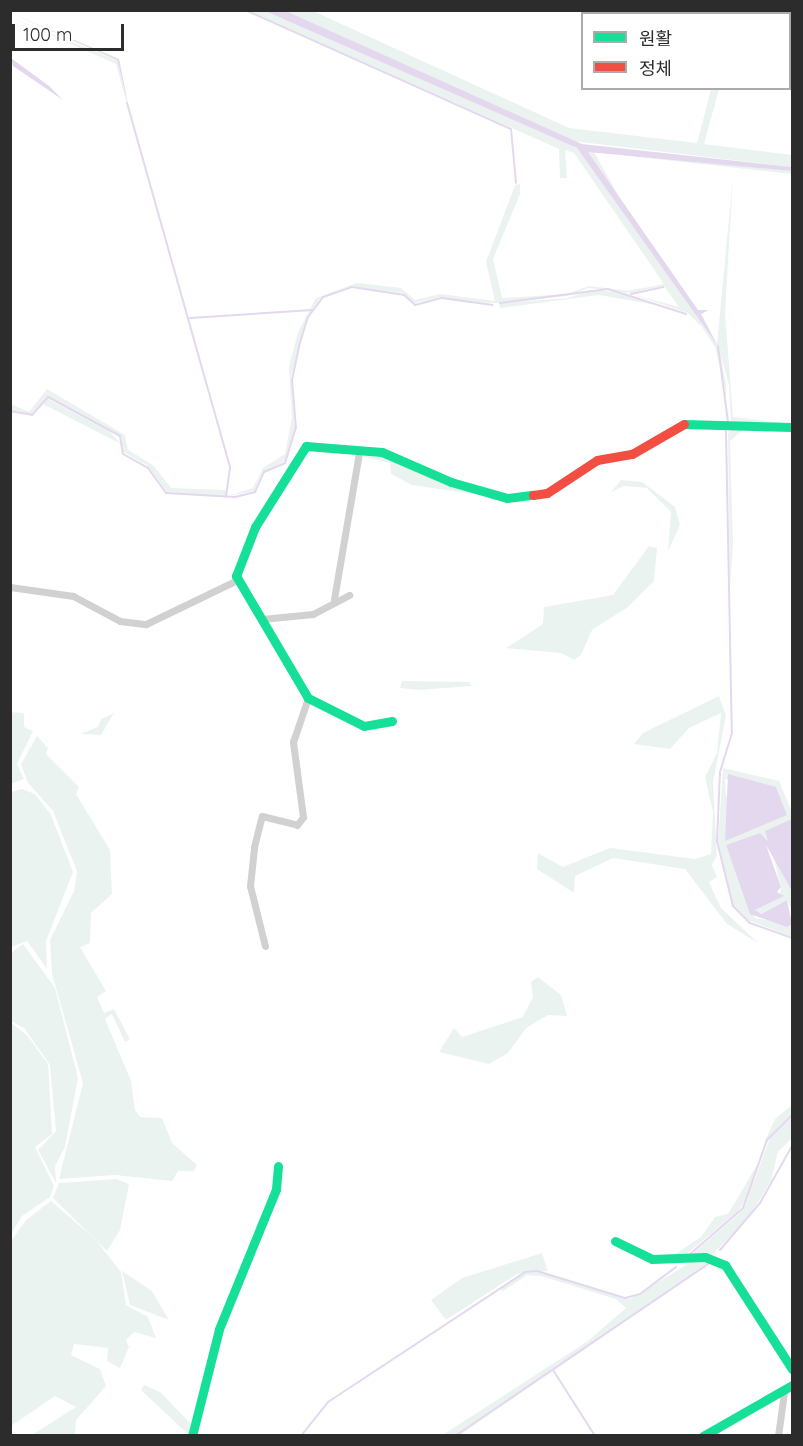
<!DOCTYPE html>
<meta charset="utf-8">
<style>
body{margin:0}
#map{position:relative;width:803px;height:1446px;overflow:hidden;background:#fff;font-family:Quicksand,"Noto Sans KR",sans-serif}
div>[style]{position:absolute}
.green>*{inset:0;background:#ebf3f0}
.water>*{inset:0;background:#e4d8ef}
.stream>*{height:2px;margin:-1px;padding:0 1px;transform-origin:1px;border-radius:1px;background:#e4d8ef}
.street>*{height:7px;margin:-3.5px;padding:0 3.5px;transform-origin:3.5px;border-radius:3.5px;background:#d1d1d1}
.fast>*{height:9px;margin:-4.5px;padding:0 4.5px;transform-origin:4.5px;border-radius:4.5px;background:#16e098}
.jam>*{height:9px;margin:-4.5px;padding:0 4.5px;transform-origin:4.5px;border-radius:4.5px;background:#f24e42}
span{translate:-50% -50%;white-space:nowrap;text-align:center;line-height:1.15;-webkit-text-stroke:6px #fff;paint-order:stroke}
.frame{position:absolute;inset:0;border:12px solid #2c2c2c;pointer-events:none}
.legend{position:absolute;left:581px;top:12px;width:210px;height:78px;box-sizing:border-box;background:#fff;border:2px solid #ababab;margin:0;padding:8px 10px;list-style:none;font-size:18px;color:#2c2c2c}
.legend li{display:flex;align-items:center;gap:12px;height:30px}
.legend b{width:30px;border:2px solid #ababab}
.scale{position:absolute;left:12px;top:24px;width:112px;height:27px;box-sizing:border-box;border:3px solid #2c2c2c;border-top:0;padding-left:8px;font-size:18px;line-height:21px;white-space:nowrap;color:#2c2c2c;-webkit-text-stroke:4px #fff;paint-order:stroke}
</style>
<div id="map">
<div class="green">
<i style="clip-path:polygon(248px 11px,265px 11px,577px 148px,717px 344px,733px 177px,725px 313px,733px 417px,792px 424px,731px 422px,729px 385px,720px 353px,726px 384px,725px 425px,725px 388px,715px 347px,702px 327px,688px 313px,632px 294px,679px 307px,664px 286px,630px 293px,589px 288px,567px 296px,500px 303px,569px 298px,589px 290px,618px 292px,656px 305px,599px 295px,500px 308px,499px 303px,460px 302px,441px 297px,414px 303px,402px 293px,349px 287px,321px 297px,307px 317px,291px 377px,295px 428px,285px 461px,262px 473px,254px 491px,228px 496px,253px 488px,263px 468px,285px 454px,292px 417px,289px 367px,298px 332px,316px 298px,357px 283px,401px 288px,415px 300px,440px 294px,495px 301px,486px 262px,515px 185px,520px 184px,520px 194px,493px 259px,502px 298px,567px 294px,589px 286px,628px 291px,664px 284px,574px 153px,565px 150px,567px 178px,560px 178px,559px 149px)"></i>
<i style="clip-path:polygon(286px 11px,313px 11px,569px 128px,697px 143px,711px 90px,699px 89px,719px 89px,704px 144px,792px 155px,792px 167px,572px 141px)"></i>
<i style="clip-path:polygon(10px 17px,117px 60px,149px 185px,116px 64px)"></i>
<i style="clip-path:polygon(598px 149px,792px 171px,792px 174px,594px 152px,618px 195px,587px 152px)"></i>
<i style="clip-path:polygon(47px 389px,125px 435px,128px 450px,153px 465px,171px 488px,226px 490px,225px 497px,167px 492px,148px 466px,123px 452px,121px 436px,49px 397px,31px 414px,11px 410px,11px 404px,29px 412px)"></i>
<i style="clip-path:polygon(46px 398px,110px 432px,121px 444px,43px 404px)"></i>
<i style="clip-path:polygon(745px 428px,730px 441px,733px 544px,730px 586px,728px 434px,729px 429px)"></i>
<i style="clip-path:polygon(382px 454px,481px 495px,412px 485px,391px 474px,390px 463px,360px 456px)"></i>
<i style="clip-path:polygon(621px 480px,642px 482px,675px 507px,680px 525px,668px 551px,671px 512px,647px 488px,624px 486px,611px 492px)"></i>
<i style="clip-path:polygon(649px 546px,657px 548px,654px 581px,628px 607px,592px 630px,581px 655px,574px 660px,561px 653px,506px 648px,543px 624px,544px 607px,613px 595px)"></i>
<i style="clip-path:polygon(402px 681px,469px 682px,472px 686px,419px 690px,400px 688px)"></i>
<i style="clip-path:polygon(719px 696px,726px 716px,713px 782px,717px 855px,712px 865px,717px 877px,709px 882px,721px 908px,758px 943px,727px 924px,685px 869px,613px 858px,575px 876px,574px 893px,537px 869px,538px 853px,563px 867px,610px 848px,695px 859px,711px 854px,713px 812px,705px 777px,717px 753px,721px 713px,689px 728px,670px 749px,634px 744px,643px 733px)"></i>
<i style="clip-path:polygon(10px 712px,24px 713px,24px 727px,33px 731px,17px 764px,24px 779px,11px 784px)"></i>
<i style="clip-path:polygon(114px 713px,101px 735px,80px 734px,98px 727px,101px 719px)"></i>
<i style="clip-path:polygon(37px 736px,48px 748px,46px 754px,79px 787px,76px 794px,110px 850px,112px 894px,91px 913px,90px 943px,80px 947px,106px 991px,97px 997px,104px 1013px,114px 1009px,130px 1039px,125px 1042px,112px 1014px,105px 1019px,131px 1081px,135px 1110px,140px 1117px,162px 1118px,172px 1143px,197px 1165px,194px 1171px,178px 1171px,172px 1181px,115px 1175px,59px 1179px,83px 1083px,52px 974px,50px 940px,74px 891px,77px 871px,53px 811px,28px 783px,21px 764px)"></i>
<i style="clip-path:polygon(evenodd,723px 768px,779px 781px,792px 812px,792px 820px,768px 841px,760px 833px,726px 846px,755px 918px,792px 924px,792px 937px,748px 920px,733px 904px,718px 841px,723px 768px,725px 779px,776px 787px,787px 815px,726px 796px,725px 779px)"></i>
<i style="clip-path:polygon(22px 789px,35px 794px,51px 815px,73px 872px,46px 941px,47px 969px,27px 941px,11px 947px,11px 792px)"></i>
<i style="clip-path:polygon(770px 844px,792px 891px,792px 910px,787px 900px,758px 915px,755px 910px,780px 894px,781px 887px)"></i>
<i style="clip-path:polygon(23px 944px,55px 988px,78px 1078px,65px 1147px,55px 1166px,56px 1183px,38px 1150px,56px 1131px,50px 1065px,24px 1028px,11px 1021px,11px 953px)"></i>
<i style="clip-path:polygon(538px 977px,561px 995px,567px 1016px,548px 1015px,526px 1028px,508px 1053px,489px 1064px,439px 1052px,454px 1028px,462px 1037px,523px 1017px,533px 997px,531px 982px)"></i>
<i style="clip-path:polygon(11px 1023px,27px 1035px,48px 1064px,52px 1134px,35px 1147px,54px 1186px,50px 1197px,22px 1216px,11px 1234px)"></i>
<i style="clip-path:polygon(792px 1105px,792px 1113px,764px 1143px,775px 1119px)"></i>
<i style="clip-path:polygon(792px 1117px,792px 1138px,778px 1152px,771px 1181px,749px 1217px,712px 1255px,690px 1256px,744px 1209px,771px 1135px)"></i>
<i style="clip-path:polygon(758px 1163px,750px 1194px,738px 1211px,687px 1254px,674px 1255px,701px 1237px,715px 1217px,728px 1214px)"></i>
<i style="clip-path:polygon(116px 1179px,129px 1184px,120px 1230px,107px 1251px,53px 1198px,59px 1183px)"></i>
<i style="clip-path:polygon(51px 1201px,95px 1239px,121px 1272px,126px 1305px,148px 1317px,156px 1338px,134px 1332px,126px 1340px,129px 1347px,120px 1368px,107px 1361px,108px 1348px,74px 1344px,71px 1355px,100px 1369px,106px 1386px,76px 1420px,75px 1435px,32px 1435px,76px 1407px,55px 1396px,11px 1426px,11px 1241px,26px 1220px)"></i>
<i style="clip-path:polygon(542px 1253px,548px 1271px,517px 1274px,446px 1320px,431px 1300px,462px 1278px)"></i>
<i style="clip-path:polygon(711px 1261px,460px 1435px,441px 1436px,588px 1341px,626px 1308px,616px 1299px,541px 1276px,527px 1275px,502px 1292px,500px 1288px,525px 1273px,538px 1272px,630px 1299px,691px 1262px)"></i>
<i style="clip-path:polygon(122px 1271px,152px 1291px,169px 1320px,130px 1305px)"></i>
<i style="clip-path:polygon(144px 1385px,160px 1392px,193px 1426px,189px 1435px,141px 1390px)"></i>
</div>
<div class="water">
<i style="clip-path:polygon(265px 11px,286px 11px,582px 144px,792px 167px,792px 171px,588px 152px,698px 310px,709px 310px,701px 314px,718px 346px,577px 148px)"></i>
<i style="clip-path:polygon(11px 13px,119px 59px,128px 103px,117px 60px)"></i>
<i style="clip-path:polygon(11px 58px,49px 86px,63px 100px,13px 66px)"></i>
<i style="clip-path:polygon(728px 774px,776px 787px,787px 815px,725px 841px)"></i>
<i style="clip-path:polygon(792px 819px,792px 891px,766px 845px,781px 887px,777px 892px,784px 896px,755px 910px,761px 914px,787px 900px,792px 924px,787px 927px,750px 914px,726px 845px,760px 833px,768px 841px,765px 831px)"></i>
</div>
<div class="stream">
<i style="left:245px;top:10px;width:291px;rotate:24.1deg"></i>
<i style="left:511px;top:129px;width:54px;rotate:84.7deg"></i>
<i style="left:127px;top:103px;width:379px;rotate:74.2deg"></i>
<i style="left:230px;top:468px;width:29px;rotate:98deg"></i>
<i style="left:631px;top:294px;width:33px;rotate:-12deg"></i>
<i style="left:500px;top:303px;width:109px;rotate:-7.4deg"></i>
<i style="left:608px;top:289px;width:82px;rotate:17.8deg"></i>
<i style="left:190px;top:318px;width:123px;rotate:-3.7deg"></i>
<i style="left:718px;top:346px;width:77px;rotate:82.5deg"></i>
<i style="left:10px;top:411px;width:22px;rotate:10deg"></i>
<i style="left:32px;top:415px;width:24px;rotate:-48deg"></i>
<i style="left:48px;top:397px;width:82px;rotate:28.4deg"></i>
<i style="left:120px;top:436px;width:18px;rotate:81deg"></i>
<i style="left:123px;top:454px;width:29px;rotate:29deg"></i>
<i style="left:148px;top:468px;width:31px;rotate:54deg"></i>
<i style="left:166px;top:493px;width:69px;rotate:3.3deg"></i>
<i style="left:235px;top:497px;width:21px;rotate:-14deg"></i>
<i style="left:255px;top:492px;width:22px;rotate:-66deg"></i>
<i style="left:264px;top:472px;width:23px;rotate:-23deg"></i>
<i style="left:285px;top:463px;width:37px;rotate:-73deg"></i>
<i style="left:296px;top:428px;width:48px;rotate:-94.8deg"></i>
<i style="left:292px;top:380px;width:35px;rotate:-78deg"></i>
<i style="left:299px;top:346px;width:30px;rotate:-73deg"></i>
<i style="left:308px;top:317px;width:25px;rotate:-53deg"></i>
<i style="left:323px;top:297px;width:31px;rotate:-19deg"></i>
<i style="left:352px;top:287px;width:53px;rotate:8.7deg"></i>
<i style="left:404px;top:295px;width:15px;rotate:42deg"></i>
<i style="left:415px;top:305px;width:28px;rotate:-15deg"></i>
<i style="left:442px;top:298px;width:51px;rotate:7.8deg"></i>
<i style="left:726px;top:431px;width:302px;rotate:88.9deg"></i>
<i style="left:732px;top:733px;width:41px;rotate:107.1deg"></i>
<i style="left:720px;top:772px;width:69px;rotate:92.5deg"></i>
<i style="left:717px;top:841px;width:67px;rotate:76.2deg"></i>
<i style="left:733px;top:906px;width:24px;rotate:45deg"></i>
<i style="left:750px;top:923px;width:45px;rotate:19.7deg"></i>
<i style="left:720px;top:1250px;width:62px;rotate:-49.6deg"></i>
<i style="left:760px;top:1203px;width:65px;rotate:-60.7deg"></i>
<i style="left:689px;top:1255px;width:72px;rotate:-41deg"></i>
<i style="left:743px;top:1208px;width:72px;rotate:-70.6deg"></i>
<i style="left:767px;top:1140px;width:35px;rotate:-45deg"></i>
<i style="left:553px;top:1370px;width:78px;rotate:57.5deg"></i>
<i style="left:301px;top:1436px;width:43px;rotate:-51.5deg"></i>
<i style="left:328px;top:1402px;width:236px;rotate:-33.4deg"></i>
<i style="left:525px;top:1272px;width:12px;rotate:-5deg"></i>
<i style="left:537px;top:1271px;width:92px;rotate:17.1deg"></i>
<i style="left:625px;top:1298px;width:16px;rotate:-15deg"></i>
<i style="left:640px;top:1294px;width:45px;rotate:-36.9deg"></i>
<i style="left:455px;top:1436px;width:310px;rotate:-34.2deg"></i>
</div>
<div class="street">
<i style="left:10px;top:587px;width:64px;rotate:8.1deg"></i>
<i style="left:73px;top:596px;width:53px;rotate:28deg"></i>
<i style="left:120px;top:621px;width:26px;rotate:7deg"></i>
<i style="left:146px;top:624px;width:101px;rotate:-25.8deg"></i>
<i style="left:334px;top:599px;width:148px;rotate:-80.3deg"></i>
<i style="left:262px;top:619px;width:51px;rotate:-5.6deg"></i>
<i style="left:313px;top:614px;width:41px;rotate:-27.8deg"></i>
<i style="left:265px;top:946px;width:62px;rotate:-104deg"></i>
<i style="left:250px;top:886px;width:39px;rotate:-84deg"></i>
<i style="left:254px;top:847px;width:32px;rotate:-76deg"></i>
<i style="left:262px;top:816px;width:36px;rotate:14deg"></i>
<i style="left:297px;top:825px;width:10px;rotate:-53deg"></i>
<i style="left:303px;top:817px;width:76px;rotate:-97.6deg"></i>
<i style="left:293px;top:742px;width:46px;rotate:-71.2deg"></i>
<i style="left:778px;top:1436px;width:44px;rotate:-82.2deg"></i>
</div>
<div class="fast">
<i style="left:684px;top:424px;width:108px;rotate:1.6deg"></i>
<i style="left:392px;top:721px;width:28px;rotate:170deg"></i>
<i style="left:364px;top:726px;width:63px;rotate:-153.4deg"></i>
<i style="left:308px;top:698px;width:142px;rotate:-120.5deg"></i>
<i style="left:236px;top:576px;width:53px;rotate:-68.8deg"></i>
<i style="left:255px;top:527px;width:96px;rotate:-57.8deg"></i>
<i style="left:306px;top:446px;width:76px;rotate:4.5deg"></i>
<i style="left:382px;top:452px;width:75px;rotate:23.5deg"></i>
<i style="left:451px;top:482px;width:58px;rotate:15.9deg"></i>
<i style="left:507px;top:498px;width:26px;rotate:-7deg"></i>
<i style="left:615px;top:1241px;width:41px;rotate:25.9deg"></i>
<i style="left:652px;top:1259px;width:53px;rotate:-2.2deg"></i>
<i style="left:705px;top:1257px;width:22px;rotate:22deg"></i>
<i style="left:725px;top:1265px;width:124px;rotate:57.2deg"></i>
<i style="left:192px;top:1436px;width:110px;rotate:-75.8deg"></i>
<i style="left:219px;top:1329px;width:151px;rotate:-67.8deg"></i>
<i style="left:276px;top:1189px;width:23px;rotate:-85deg"></i>
<i style="left:703px;top:1436px;width:103px;rotate:-29.8deg"></i>
</div>
<div class="jam">
<i style="left:533px;top:495px;width:14px;rotate:-8deg"></i>
<i style="left:547px;top:493px;width:60px;rotate:-33.4deg"></i>
<i style="left:597px;top:460px;width:36px;rotate:-10deg"></i>
<i style="left:632px;top:454px;width:60px;rotate:-30deg"></i>
</div>
<div class="frame"></div>
<ul class="legend">
<li><b style="height:8px;background:#16e098"></b>원활</li>
<li><b style="height:8px;background:#f24e42"></b>정체</li>
</ul>
<div class="scale">100 m</div>
</div>
